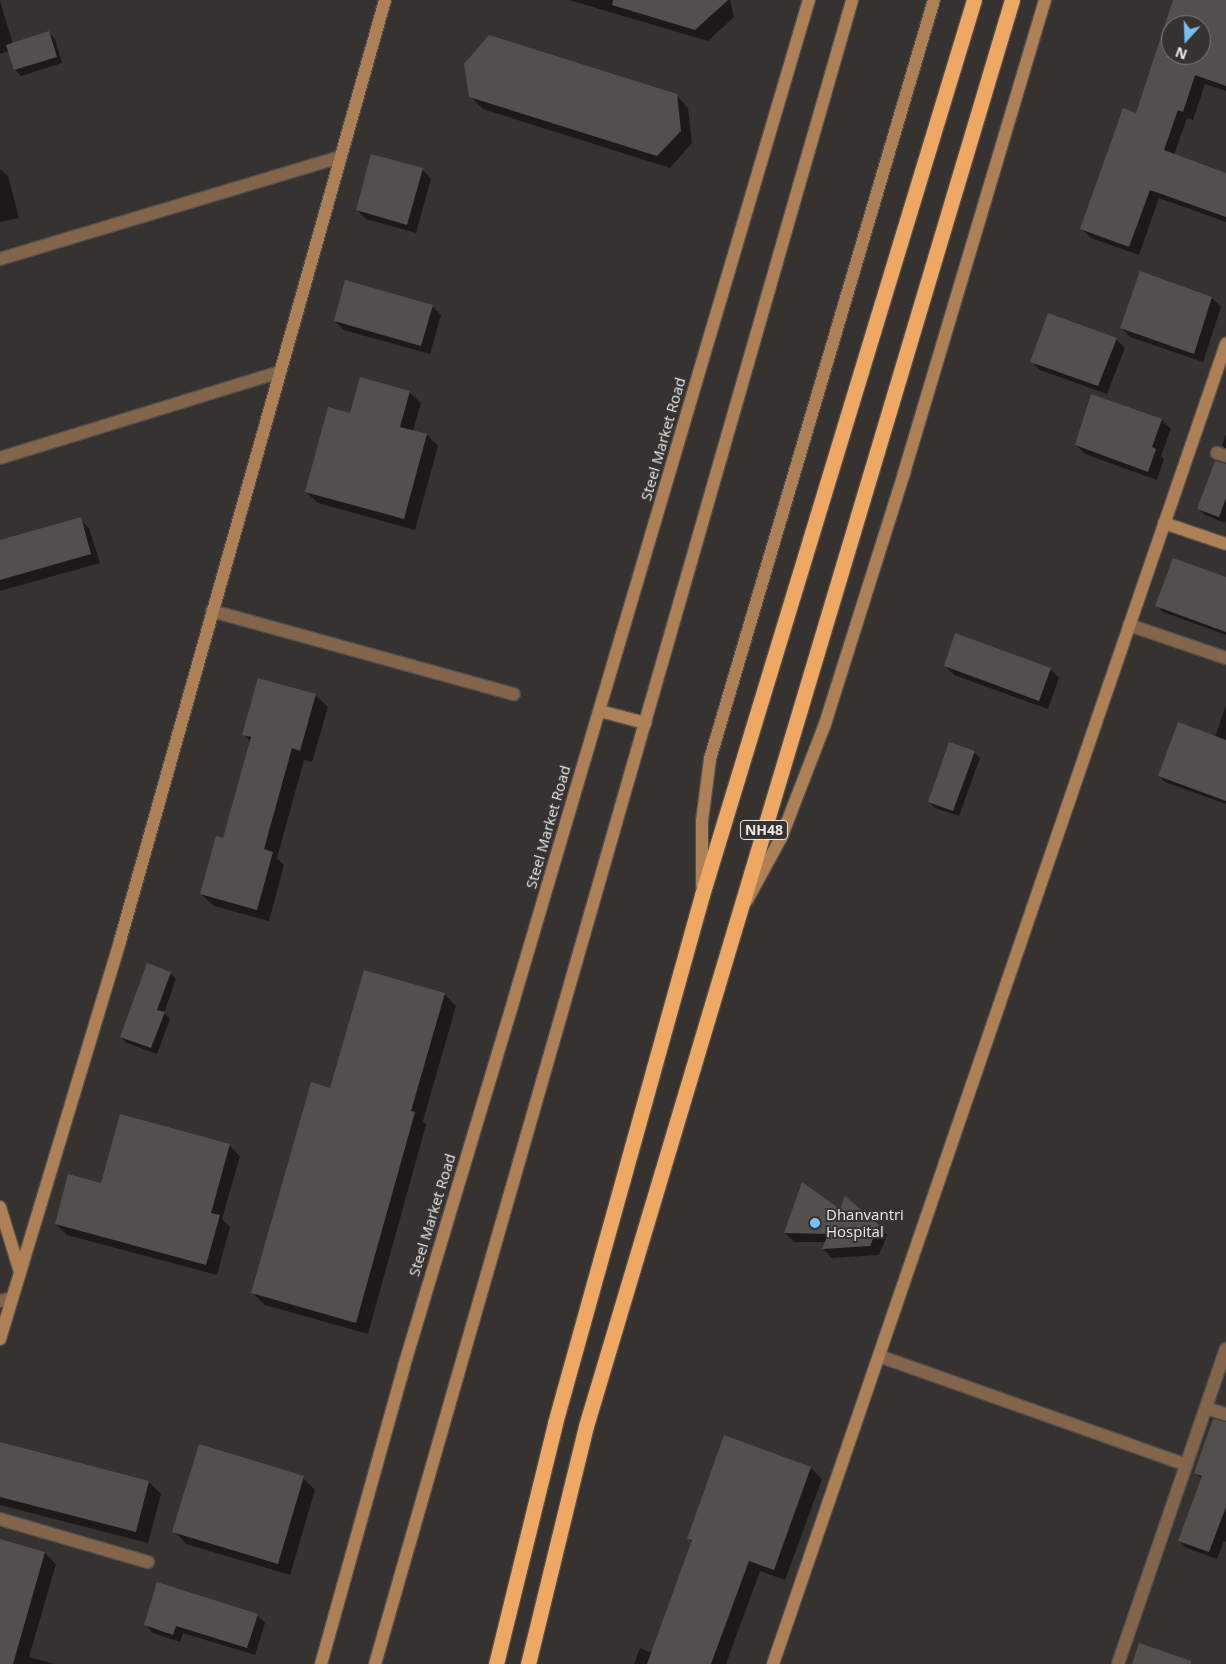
<!DOCTYPE html>
<style>
body{margin:0}
#map{position:relative;width:1226px;height:1664px;overflow:hidden;background:#353230;font-family:"Open Sans",sans-serif}
div>[style]{position:absolute}
.shadow>*{inset:0;background:#0007}
.building>*{inset:0;background:#524f4c}
.roads{filter:drop-shadow(1px 0 #524f4e) drop-shadow(-1px 0 #524f4e) drop-shadow(0 1px #524f4e) drop-shadow(0 -1px #524f4e)}
.street>*{height:12px;margin:-6px;padding:0 6px;transform-origin:6px;border-radius:6px;background:#82654b}
.secondary>*{height:12px;margin:-6px;padding:0 6px;transform-origin:6px;border-radius:6px;background:#ae8056}
.highway>*{height:15px;margin:-7.5px;padding:0 7.5px;transform-origin:7.5px;border-radius:7.5px;background:#eea864}
.dots>*{width:14px;height:14px;translate:-50% -50%;box-sizing:border-box;border:2px solid #353230;border-radius:50%}
span{translate:-50% -50%;white-space:nowrap;text-align:center;line-height:1.15;-webkit-text-stroke:4px #353230;paint-order:stroke}
.shield-label span{padding:1px 4px;background:#353230;border:1px solid;border-radius:4px;-webkit-text-stroke-width:0}
.shield-label{font-size:14px;color:#eceae9;font-weight:700}
.street-label{font-size:15px;color:#eceae9}
.poi-label{font-size:15px;color:#eceae9}
.left{translate:0 -50%;text-align:left}
.north{position:absolute;left:1161px;top:15px;width:50px;height:50px;box-sizing:border-box;background:#353230;border:1px solid #7e7c7a;border-radius:50%;rotate:200deg;font-size:14px;font-weight:700;line-height:20px;text-align:center;color:#eceae9}
.north::after{content:'';display:block;margin:auto;width:18px;height:22px;background:#77bff7;clip-path:polygon(50% 0,100% 100%,50% 72%,0 100%)}
</style>
<div id="map">
<div class="shadow">
<i style="clip-path:polygon(569px 0,730px 0,734px 17px,708px 41px)"></i>
<i style="clip-path:polygon(evenodd,1175px 0,1226px 0,1226px 91px,1205px 84px,1193px 120px,1187px 118px,1174px 155px,1226px 174px,1226px 222px,1159px 198px,1139px 255px,1091px 238px,1082px 229px,1137px 115px,1175px 0,1171px 25px,1201px 25px,1201px 55px,1171px 55px,1171px 25px)"></i>
<i style="clip-path:polygon(0 1px,13px 44px,49px 33px,55px 39px,62px 63px,21px 76px,15px 70px,9px 51px,0 54px)"></i>
<i style="clip-path:polygon(676px 95px,688px 108px,692px 143px,670px 168px,483px 109px,470px 96px)"></i>
<i style="clip-path:polygon(0 169px,8px 176px,19px 218px,0 222px)"></i>
<i style="clip-path:polygon(422px 169px,431px 179px,416px 233px,366px 219px,357px 210px)"></i>
<i style="clip-path:polygon(1212px 298px,1221px 307px,1203px 362px,1130px 337px,1121px 328px)"></i>
<i style="clip-path:polygon(432px 306px,441px 315px,430px 354px,344px 330px,335px 321px)"></i>
<i style="clip-path:polygon(1116px 339px,1125px 348px,1107px 394px,1040px 370px,1031px 361px)"></i>
<i style="clip-path:polygon(409px 392px,421px 403px,413px 431px,427px 435px,438px 446px,415px 530px,318px 503px,306px 492px,351px 414px)"></i>
<i style="clip-path:polygon(1162px 420px,1171px 429px,1161px 456px,1164px 459px,1157px 480px,1085px 454px,1076px 445px)"></i>
<i style="clip-path:polygon(1226px 434px,1226px 449px,1222px 445px)"></i>
<i style="clip-path:polygon(1226px 465px,1226px 520px,1225px 523px,1205px 515px,1198px 509px)"></i>
<i style="clip-path:polygon(80px 519px,89px 528px,100px 563px,0 591px,0 542px)"></i>
<i style="clip-path:polygon(1226px 578px,1226px 635px,1163px 612px,1157px 606px)"></i>
<i style="clip-path:polygon(945px 666px,1050px 669px,1059px 678px,1048px 709px,954px 675px)"></i>
<i style="clip-path:polygon(315px 695px,328px 707px,312px 762px,304px 760px,277px 858px,284px 865px,269px 921px,214px 906px,201px 894px,224px 840px,251px 742px,244px 735px)"></i>
<i style="clip-path:polygon(1226px 705px,1226px 804px,1165px 782px,1159px 776px,1215px 737px)"></i>
<i style="clip-path:polygon(974px 752px,980px 758px,959px 816px,935px 808px,929px 802px)"></i>
<i style="clip-path:polygon(170px 973px,176px 979px,164px 1013px,170px 1019px,157px 1054px,127px 1043px,121px 1037px)"></i>
<i style="clip-path:polygon(444px 994px,456px 1006px,423px 1121px,426px 1125px,368px 1334px,265px 1305px,253px 1293px,331px 1089px)"></i>
<i style="clip-path:polygon(229px 1145px,240px 1156px,222px 1219px,230px 1227px,217px 1275px,67px 1235px,56px 1224px,102px 1184px)"></i>
<i style="clip-path:polygon(840px 1211px,878px 1226px,887px 1235px,879px 1255px,832px 1258px,823px 1249px,826px 1242px,794px 1242px,785px 1233px)"></i>
<i style="clip-path:polygon(1226px 1429px,1226px 1542px,1224px 1541px,1217px 1559px,1187px 1548px,1179px 1541px,1202px 1479px,1195px 1472px)"></i>
<i style="clip-path:polygon(725px 1437px,811px 1468px,822px 1479px,785px 1580px,760px 1571px,726px 1664px,634px 1664px,640px 1648px,652px 1653px,692px 1542px,688px 1538px)"></i>
<i style="clip-path:polygon(0 1444px,149px 1482px,161px 1494px,148px 1543px,0 1505px)"></i>
<i style="clip-path:polygon(303px 1478px,315px 1490px,290px 1575px,186px 1544px,174px 1531px)"></i>
<i style="clip-path:polygon(0 1540px,45px 1553px,56px 1564px,29px 1657px,55px 1664px,0 1664px)"></i>
<i style="clip-path:polygon(257px 1615px,265px 1623px,255px 1655px,183px 1633px,180px 1642px,153px 1633px,145px 1625px)"></i>
</div>
<div class="building">
<i style="clip-path:polygon(613px 0,728px 0,695px 30px,612px 5px)"></i>
<i style="clip-path:polygon(evenodd,1173px 0,1226px 0,1226px 86px,1195px 75px,1183px 112px,1178px 110px,1164px 150px,1226px 173px,1226px 217px,1150px 190px,1129px 247px,1080px 229px,1123px 108px,1136px 113px,1173px 0,1171px 25px,1201px 25px,1201px 55px,1171px 55px,1171px 25px)"></i>
<i style="clip-path:polygon(49px 31px,57px 57px,14px 70px,6px 45px)"></i>
<i style="clip-path:polygon(489px 35px,677px 94px,681px 131px,657px 156px,469px 97px,464px 64px)"></i>
<i style="clip-path:polygon(371px 154px,423px 168px,407px 225px,356px 210px)"></i>
<i style="clip-path:polygon(1140px 271px,1212px 297px,1194px 354px,1120px 328px)"></i>
<i style="clip-path:polygon(345px 280px,433px 305px,421px 346px,334px 321px)"></i>
<i style="clip-path:polygon(1048px 313px,1117px 338px,1098px 386px,1030px 362px)"></i>
<i style="clip-path:polygon(360px 377px,410px 391px,400px 427px,427px 434px,404px 519px,305px 492px,328px 407px,350px 413px)"></i>
<i style="clip-path:polygon(1091px 394px,1162px 419px,1152px 447px,1156px 449px,1148px 472px,1075px 445px)"></i>
<i style="clip-path:polygon(1215px 461px,1226px 464px,1226px 498px,1219px 517px,1197px 509px)"></i>
<i style="clip-path:polygon(81px 517px,91px 554px,0 580px,0 540px)"></i>
<i style="clip-path:polygon(1173px 558px,1226px 577px,1226px 632px,1155px 606px)"></i>
<i style="clip-path:polygon(955px 633px,1051px 668px,1039px 701px,944px 666px)"></i>
<i style="clip-path:polygon(258px 678px,316px 694px,300px 751px,292px 748px,264px 849px,273px 852px,257px 910px,200px 894px,216px 836px,223px 838px,251px 737px,242px 735px)"></i>
<i style="clip-path:polygon(1178px 722px,1226px 740px,1226px 801px,1158px 776px)"></i>
<i style="clip-path:polygon(949px 742px,975px 751px,953px 811px,928px 802px)"></i>
<i style="clip-path:polygon(147px 963px,171px 972px,157px 1010px,165px 1012px,151px 1048px,120px 1037px)"></i>
<i style="clip-path:polygon(364px 970px,445px 993px,411px 1111px,415px 1112px,356px 1323px,251px 1293px,311px 1082px,330px 1088px)"></i>
<i style="clip-path:polygon(120px 1114px,230px 1144px,211px 1213px,220px 1215px,206px 1265px,55px 1224px,68px 1174px,101px 1183px)"></i>
<i style="clip-path:polygon(802px 1182px,840px 1209px,845px 1196px,879px 1225px,870px 1246px,822px 1249px,828px 1234px,784px 1233px)"></i>
<i style="clip-path:polygon(1213px 1419px,1226px 1422px,1226px 1507px,1209px 1552px,1178px 1541px,1202px 1476px,1194px 1473px)"></i>
<i style="clip-path:polygon(724px 1435px,811px 1467px,774px 1570px,749px 1561px,711px 1664px,647px 1664px,692px 1540px,687px 1539px)"></i>
<i style="clip-path:polygon(0 1442px,149px 1481px,136px 1532px,0 1497px)"></i>
<i style="clip-path:polygon(199px 1444px,304px 1476px,278px 1564px,172px 1532px)"></i>
<i style="clip-path:polygon(0 1539px,45px 1552px,13px 1664px,0 1664px)"></i>
<i style="clip-path:polygon(157px 1582px,258px 1614px,247px 1648px,176px 1626px,173px 1635px,144px 1625px)"></i>
<i style="clip-path:polygon(1139px 1643px,1191px 1661px,1191px 1664px,1132px 1664px)"></i>
</div>
<div class="roads">
<div class="street">
<i style="left:0;top:259px;width:356px;rotate:-16.7deg"></i>
<i style="left:1217px;top:453px;width:9px;rotate:18deg"></i>
<i style="left:0;top:458px;width:292px;rotate:-17.1deg"></i>
<i style="left:212px;top:611px;width:313px;rotate:15.4deg"></i>
<i style="left:1129px;top:625px;width:102px;rotate:18.8deg"></i>
<i style="left:0;top:1301px;width:12px;rotate:-14deg"></i>
<i style="left:879px;top:1356px;width:326px;rotate:19.5deg"></i>
<i style="left:1206px;top:1408px;width:21px;rotate:17deg"></i>
<i style="left:0;top:1519px;width:154px;rotate:16.2deg"></i>
<i style="left:1118px;top:1664px;width:333px;rotate:-71.1deg"></i>
</div>
<div class="secondary">
<i style="left:1164px;top:523px;width:65px;rotate:18.7deg"></i>
<i style="left:600px;top:711px;width:47px;rotate:14.9deg"></i>
<i style="left:702px;top:885px;width:64px;rotate:-90deg"></i>
<i style="left:702px;top:821px;width:63px;rotate:-82.6deg"></i>
<i style="left:710px;top:759px;width:791px;rotate:-73.56deg"></i>
<i style="left:747px;top:900px;width:71px;rotate:-61.3deg"></i>
<i style="left:781px;top:838px;width:122px;rotate:-68.9deg"></i>
<i style="left:825px;top:724px;width:263px;rotate:-72.5deg"></i>
<i style="left:904px;top:473px;width:494px;rotate:-73.4deg"></i>
<i style="left:0;top:1207px;width:68px;rotate:72.9deg"></i>
<i style="left:0;top:1339px;width:416px;rotate:-73.2deg"></i>
<i style="left:120px;top:941px;width:978px;rotate:-74.27deg"></i>
<i style="left:321px;top:1664px;width:309px;rotate:-74.4deg"></i>
<i style="left:404px;top:1366px;width:383px;rotate:-73.3deg"></i>
<i style="left:514px;top:999px;width:1042px;rotate:-73.55deg"></i>
<i style="left:375px;top:1664px;width:1731px;rotate:-74deg"></i>
<i style="left:773px;top:1664px;width:1396px;rotate:-71.06deg"></i>
</div>
<div class="highway">
<i style="left:496px;top:1664px;width:248px;rotate:-76.2deg"></i>
<i style="left:555px;top:1423px;width:548px;rotate:-74.44deg"></i>
<i style="left:702px;top:895px;width:935px;rotate:-73.1deg"></i>
<i style="left:528px;top:1664px;width:245px;rotate:-76.3deg"></i>
<i style="left:586px;top:1426px;width:1488px;rotate:-73.37deg"></i>
</div>
</div>
<div class="dots">
<i style="left:815px;top:1223px;background:#77bff7"></i>
</div>
<div class="shield-label">
<span style="left:764px;top:830px">NH48</span>
</div>
<div class="street-label">
<span style="left:663px;top:439px;rotate:-74deg">Steel Market Road</span>
<span style="left:548px;top:827px;rotate:-74deg">Steel Market Road</span>
<span style="left:432px;top:1215px;rotate:-73deg">Steel Market Road</span>
</div>
<div class="poi-label">
<span class="left" style="left:826px;top:1223px">Dhanvantri<br>Hospital</span>
</div>
<div class="north">N</div>
</div>
